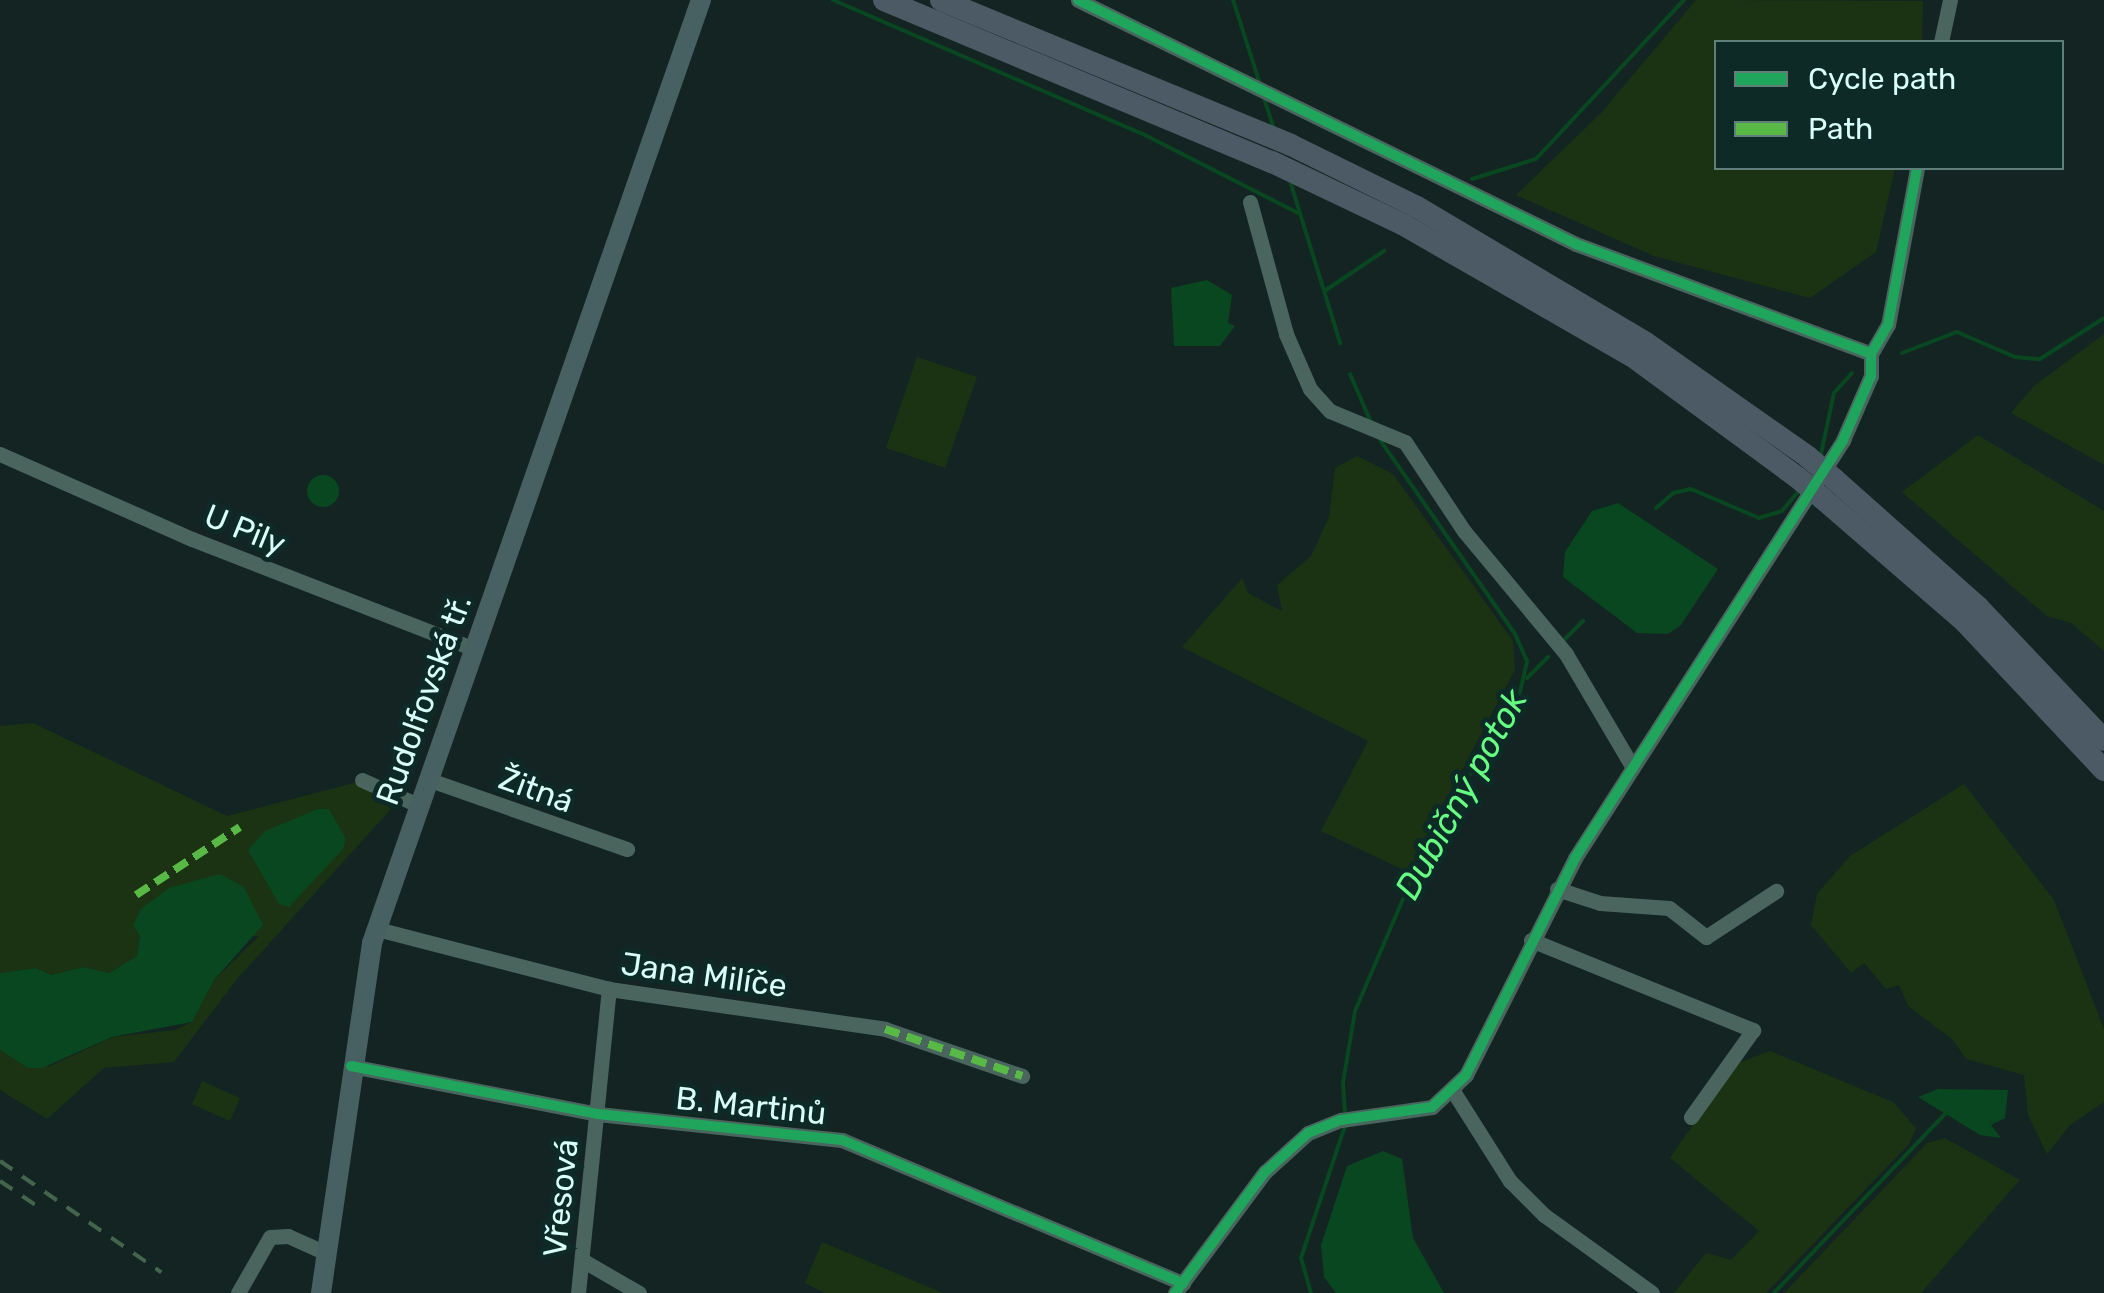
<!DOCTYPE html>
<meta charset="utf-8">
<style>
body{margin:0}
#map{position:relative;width:2104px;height:1293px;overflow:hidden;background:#142422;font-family:Rubik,sans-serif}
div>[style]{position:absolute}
.green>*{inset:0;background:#1b3313}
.water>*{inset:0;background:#08471f}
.round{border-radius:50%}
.stream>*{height:4px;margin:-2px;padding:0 2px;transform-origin:2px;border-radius:2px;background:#08471f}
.minor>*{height:15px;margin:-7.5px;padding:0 7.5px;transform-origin:7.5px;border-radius:7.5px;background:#49655e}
.major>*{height:20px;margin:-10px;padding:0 10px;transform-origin:10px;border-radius:10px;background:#476163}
.highway>*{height:22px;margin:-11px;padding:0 11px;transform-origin:11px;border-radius:11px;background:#4c5a65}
.rail>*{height:4px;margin-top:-2px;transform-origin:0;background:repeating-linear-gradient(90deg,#43654c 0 15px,transparent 0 27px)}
.highway-bridge>*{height:22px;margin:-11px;padding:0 11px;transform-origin:11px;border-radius:11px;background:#4c5a65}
.quiet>*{height:8px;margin-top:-4px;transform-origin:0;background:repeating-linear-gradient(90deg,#58b947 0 15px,transparent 0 23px)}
.cycleway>*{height:10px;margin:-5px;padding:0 5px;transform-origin:5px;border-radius:5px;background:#20a55d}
span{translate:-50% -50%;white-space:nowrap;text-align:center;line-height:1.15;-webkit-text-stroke:10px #0e2a27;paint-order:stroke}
.street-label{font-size:32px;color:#d8fff8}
.water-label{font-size:35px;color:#66ff82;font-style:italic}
.legend{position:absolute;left:1714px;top:40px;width:350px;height:130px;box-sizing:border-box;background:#0e2a27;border:2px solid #5f7f7b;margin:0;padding:12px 18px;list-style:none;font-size:30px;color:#d8fff8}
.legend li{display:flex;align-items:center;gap:20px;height:50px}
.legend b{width:50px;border:2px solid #5f7f7b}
</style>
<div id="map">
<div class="green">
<i style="clip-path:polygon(1696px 0,1923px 1px,1922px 42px,1716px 42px,1716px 168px,1895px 168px,1876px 252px,1810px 298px,1654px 256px,1516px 195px,1602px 112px)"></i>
<i style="clip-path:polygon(2104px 334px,2104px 465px,2011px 413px,2034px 386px)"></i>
<i style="clip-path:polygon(917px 357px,977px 377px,945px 468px,886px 448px)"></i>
<i style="clip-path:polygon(1978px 435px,2104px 511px,2104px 651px,2071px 623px,2047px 616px,1902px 492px)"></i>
<i style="clip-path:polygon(1357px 456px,1393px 474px,1513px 641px,1515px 670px,1408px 872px,1321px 831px,1368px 741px,1182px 647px,1242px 578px,1248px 593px,1282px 611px,1277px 585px,1311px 556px,1329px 517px,1335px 468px)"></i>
<i style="clip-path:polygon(33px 723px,227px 816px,358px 782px,391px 809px,237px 979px,174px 1062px,104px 1068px,47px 1119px,0 1090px,0 1050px,28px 1068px,50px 1066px,113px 1037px,175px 1030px,192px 1022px,214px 980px,259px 936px,140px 936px,137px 956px,109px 973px,83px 967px,51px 975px,36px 968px,0 973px,0 726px)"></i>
<i style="clip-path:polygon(1964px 784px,2054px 900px,2104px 1029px,2104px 1102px,2070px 1125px,2047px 1154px,2028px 1115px,2024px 1075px,1966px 1059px,1953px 1040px,1908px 1006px,1899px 985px,1886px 989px,1864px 963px,1851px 973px,1811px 925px,1817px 894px,1850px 856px)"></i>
<i style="clip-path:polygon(1770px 1051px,1893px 1102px,1916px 1128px,1909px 1144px,1766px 1293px,1674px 1293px,1706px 1253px,1731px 1260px,1759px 1231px,1670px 1158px,1735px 1064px)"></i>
<i style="clip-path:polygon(202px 1081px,240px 1098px,230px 1121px,192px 1104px)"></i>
<i style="clip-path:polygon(1945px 1138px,2020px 1180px,1921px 1293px,1784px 1293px,1927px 1143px)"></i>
<i style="clip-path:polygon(822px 1242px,943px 1293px,825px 1293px,805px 1283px)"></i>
</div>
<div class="water">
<i style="clip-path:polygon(1207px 280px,1232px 295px,1228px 323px,1235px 326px,1220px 346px,1174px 346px,1171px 288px)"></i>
<i class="round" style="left:307px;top:475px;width:32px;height:32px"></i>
<i style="clip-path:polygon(1618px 503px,1718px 569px,1681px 625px,1668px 634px,1637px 633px,1563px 577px,1565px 552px,1592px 511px)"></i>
<i style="clip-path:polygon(318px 809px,329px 809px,346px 839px,343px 849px,289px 907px,279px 904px,248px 850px,265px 831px)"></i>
<i style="clip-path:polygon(220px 874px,244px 887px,263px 925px,214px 980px,192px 1022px,112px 1037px,42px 1068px,28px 1068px,0 1050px,0 973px,36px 968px,51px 975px,83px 967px,109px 973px,137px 956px,140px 936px,133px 925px,141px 909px,169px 888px)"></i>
<i style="clip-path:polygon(1938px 1089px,2008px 1090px,2005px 1118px,1991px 1125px,2001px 1138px,1980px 1135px,1918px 1097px)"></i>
<i style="clip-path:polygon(1383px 1151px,1402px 1159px,1413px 1238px,1444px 1293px,1336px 1293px,1324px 1277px,1321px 1245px,1347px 1166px)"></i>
</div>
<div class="stream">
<i style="left:833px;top:0;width:335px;rotate:23.4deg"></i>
<i style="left:1141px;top:133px;width:178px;rotate:27deg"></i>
<i style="left:1233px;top:0;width:85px;rotate:72.2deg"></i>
<i style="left:1263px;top:95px;width:36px;rotate:72deg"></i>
<i style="left:1472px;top:179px;width:67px;rotate:-17.4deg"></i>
<i style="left:1536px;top:159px;width:217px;rotate:-47.1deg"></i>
<i style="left:1290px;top:181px;width:170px;rotate:72.8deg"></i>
<i style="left:1326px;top:290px;width:70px;rotate:-33.9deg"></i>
<i style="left:1902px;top:353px;width:59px;rotate:-20.9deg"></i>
<i style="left:1957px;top:332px;width:63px;rotate:23.3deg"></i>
<i style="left:2015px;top:357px;width:25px;rotate:5deg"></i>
<i style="left:2040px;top:359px;width:76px;rotate:-32.6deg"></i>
<i style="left:1350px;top:374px;width:50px;rotate:66.5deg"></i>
<i style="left:1821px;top:454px;width:62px;rotate:-78deg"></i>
<i style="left:1834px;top:393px;width:27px;rotate:-48deg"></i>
<i style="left:1656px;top:508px;width:23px;rotate:-41deg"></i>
<i style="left:1673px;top:493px;width:18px;rotate:-13deg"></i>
<i style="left:1691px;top:489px;width:74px;rotate:23.1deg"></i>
<i style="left:1759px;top:518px;width:24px;rotate:-17deg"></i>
<i style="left:1782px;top:511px;width:25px;rotate:-50deg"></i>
<i style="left:1562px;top:642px;width:30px;rotate:-45deg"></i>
<i style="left:1527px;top:678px;width:30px;rotate:-45deg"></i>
<i style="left:1345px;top:1113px;width:30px;rotate:-94deg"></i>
<i style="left:1343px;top:1083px;width:73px;rotate:-80.5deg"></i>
<i style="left:1355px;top:1011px;width:173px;rotate:-66.8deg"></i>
<i style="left:1423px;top:852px;width:187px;rotate:-58.8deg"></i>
<i style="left:1520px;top:692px;width:32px;rotate:-77deg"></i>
<i style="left:1527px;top:661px;width:30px;rotate:-114deg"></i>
<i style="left:1515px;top:634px;width:235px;rotate:-124.8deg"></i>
<i style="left:1311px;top:1293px;width:36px;rotate:-106deg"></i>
<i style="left:1301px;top:1258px;width:142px;rotate:-71.6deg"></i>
<i style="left:1774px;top:1293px;width:248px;rotate:-46.3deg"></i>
</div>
<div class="minor">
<i style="left:1078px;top:0;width:555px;rotate:26.1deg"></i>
<i style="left:1576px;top:244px;width:315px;rotate:20.4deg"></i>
<i style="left:1941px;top:42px;width:43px;rotate:-77.9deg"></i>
<i style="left:1250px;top:202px;width:137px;rotate:74.7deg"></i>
<i style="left:1286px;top:334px;width:60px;rotate:66.4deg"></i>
<i style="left:1310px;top:389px;width:30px;rotate:48deg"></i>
<i style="left:1330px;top:411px;width:81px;rotate:22.5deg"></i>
<i style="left:1405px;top:442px;width:107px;rotate:56.5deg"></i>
<i style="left:1464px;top:531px;width:160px;rotate:50.3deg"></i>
<i style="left:1566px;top:654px;width:130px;rotate:59.5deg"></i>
<i style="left:0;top:454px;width:210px;rotate:23.9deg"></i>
<i style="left:192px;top:539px;width:303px;rotate:21.3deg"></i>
<i style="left:427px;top:779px;width:212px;rotate:19.3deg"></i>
<i style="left:362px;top:780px;width:61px;rotate:24.1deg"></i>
<i style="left:1557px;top:889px;width:45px;rotate:18deg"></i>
<i style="left:1600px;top:903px;width:69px;rotate:4.1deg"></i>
<i style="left:1669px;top:908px;width:47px;rotate:38.1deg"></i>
<i style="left:1706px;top:937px;width:84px;rotate:-33.3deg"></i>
<i style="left:377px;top:929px;width:240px;rotate:14.5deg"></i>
<i style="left:609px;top:989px;width:279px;rotate:8.2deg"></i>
<i style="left:885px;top:1029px;width:145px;rotate:18.9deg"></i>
<i style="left:1531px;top:940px;width:240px;rotate:22.1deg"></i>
<i style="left:1753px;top:1030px;width:107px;rotate:125.5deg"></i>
<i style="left:351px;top:1066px;width:252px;rotate:11deg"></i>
<i style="left:598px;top:1114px;width:245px;rotate:6.1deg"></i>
<i style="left:842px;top:1140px;width:370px;rotate:22.8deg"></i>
<i style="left:1453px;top:1091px;width:107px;rotate:57.7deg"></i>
<i style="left:1510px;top:1181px;width:48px;rotate:45deg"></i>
<i style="left:1544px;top:1215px;width:133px;rotate:35.8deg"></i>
<i style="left:582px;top:1260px;width:66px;rotate:30.1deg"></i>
<i style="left:238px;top:1293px;width:64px;rotate:-60.3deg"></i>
<i style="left:270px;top:1237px;width:18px;rotate:-3deg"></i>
<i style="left:288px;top:1236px;width:42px;rotate:24.1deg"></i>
<i style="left:578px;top:1293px;width:306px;rotate:-84.2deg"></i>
<i style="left:1175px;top:1293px;width:151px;rotate:-53.4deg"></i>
<i style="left:1265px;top:1172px;width:58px;rotate:-42.2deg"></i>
<i style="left:1308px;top:1133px;width:35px;rotate:-22deg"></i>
<i style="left:1341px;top:1120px;width:92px;rotate:-8.1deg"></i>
<i style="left:1432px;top:1107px;width:47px;rotate:-43.3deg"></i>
<i style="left:1466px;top:1075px;width:243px;rotate:-63.3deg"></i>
<i style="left:1575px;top:858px;width:497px;rotate:-57.3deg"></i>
<i style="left:1843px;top:440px;width:70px;rotate:-66.4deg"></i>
<i style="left:1871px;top:376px;width:22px;rotate:-90deg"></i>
<i style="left:1871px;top:354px;width:34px;rotate:-60deg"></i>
<i style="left:1888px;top:325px;width:160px;rotate:-79.5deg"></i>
</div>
<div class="major">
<i style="left:321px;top:1293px;width:354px;rotate:-81.7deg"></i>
<i style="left:372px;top:943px;width:999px;rotate:-70.77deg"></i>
</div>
<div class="highway">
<i style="left:884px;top:0;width:420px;rotate:22.7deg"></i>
<i style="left:1272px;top:162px;width:146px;rotate:25.5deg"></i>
<i style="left:1404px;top:225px;width:263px;rotate:29.9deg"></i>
<i style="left:1632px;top:356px;width:205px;rotate:36.3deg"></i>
<i style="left:941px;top:0;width:379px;rotate:22.5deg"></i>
<i style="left:1291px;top:145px;width:140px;rotate:26.2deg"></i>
<i style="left:1417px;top:207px;width:266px;rotate:30.7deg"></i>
<i style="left:1646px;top:343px;width:198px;rotate:35.1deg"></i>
<i style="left:1834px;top:479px;width:193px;rotate:41.6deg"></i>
<i style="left:1978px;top:607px;width:183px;rotate:46.5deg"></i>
<i style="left:1822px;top:498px;width:189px;rotate:40.9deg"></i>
<i style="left:1965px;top:622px;width:203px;rotate:46.8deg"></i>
</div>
<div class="rail">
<i style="left:0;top:1161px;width:196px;rotate:34.6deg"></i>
<i style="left:0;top:1181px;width:52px;rotate:34deg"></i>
</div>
<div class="highway-bridge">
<i style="left:1808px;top:457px;width:34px;rotate:40deg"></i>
<i style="left:1797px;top:477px;width:33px;rotate:40deg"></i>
</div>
<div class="quiet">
<i style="left:136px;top:895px;width:124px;rotate:-33.2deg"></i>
<i style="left:885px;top:1029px;width:145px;rotate:18.9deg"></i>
</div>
<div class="cycleway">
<i style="left:1078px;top:0;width:555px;rotate:26.1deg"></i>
<i style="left:1576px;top:244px;width:315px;rotate:20.4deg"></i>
<i style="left:351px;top:1066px;width:252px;rotate:11deg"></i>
<i style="left:598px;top:1114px;width:245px;rotate:6.1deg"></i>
<i style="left:842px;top:1140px;width:370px;rotate:22.8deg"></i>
<i style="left:1175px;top:1293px;width:151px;rotate:-53.4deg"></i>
<i style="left:1265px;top:1172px;width:58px;rotate:-42.2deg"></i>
<i style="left:1308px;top:1133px;width:35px;rotate:-22deg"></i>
<i style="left:1341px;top:1120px;width:92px;rotate:-8.1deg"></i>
<i style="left:1432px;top:1107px;width:47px;rotate:-43.3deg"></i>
<i style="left:1466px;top:1075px;width:243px;rotate:-63.3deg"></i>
<i style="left:1575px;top:858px;width:497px;rotate:-57.3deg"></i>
<i style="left:1843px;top:440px;width:70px;rotate:-66.4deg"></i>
<i style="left:1871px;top:376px;width:22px;rotate:-90deg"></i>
<i style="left:1871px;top:354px;width:34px;rotate:-60deg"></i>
<i style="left:1888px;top:325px;width:160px;rotate:-79.5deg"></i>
</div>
<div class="street-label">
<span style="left:245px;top:530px;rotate:22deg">U Pily</span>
<span style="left:424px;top:700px;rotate:-70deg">Rudolfovská tř.</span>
<span style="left:536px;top:790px;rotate:20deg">Žitná</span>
<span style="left:704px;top:975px;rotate:8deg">Jana Milíče</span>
<span style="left:751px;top:1106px;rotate:6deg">B. Martinů</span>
<span style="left:561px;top:1198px;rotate:-84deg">Vřesová</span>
</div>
<div class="water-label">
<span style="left:1461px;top:794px;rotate:-61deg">Dubičný potok</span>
</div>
<ul class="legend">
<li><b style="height:12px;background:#20a55d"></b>Cycle path</li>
<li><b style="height:12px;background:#58b947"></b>Path</li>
</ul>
</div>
